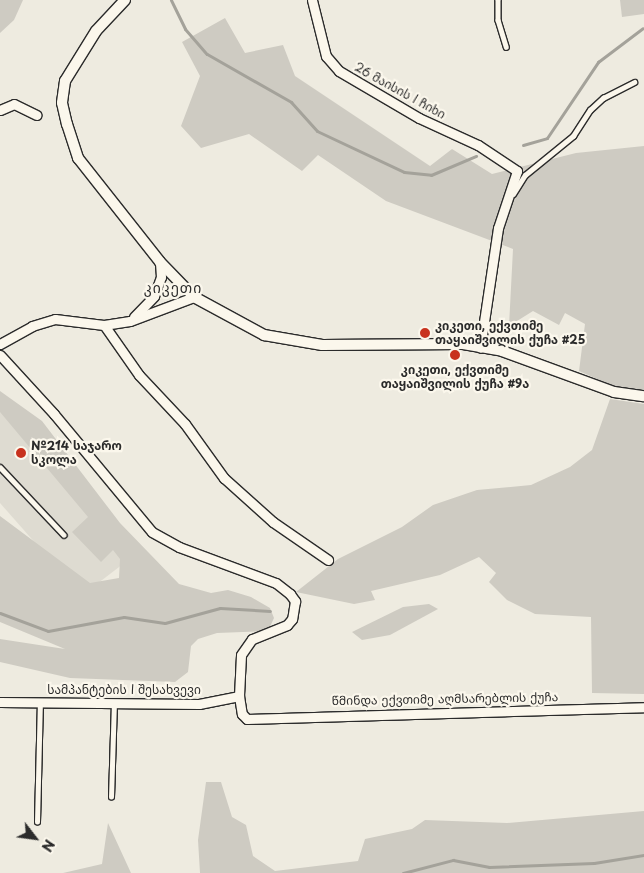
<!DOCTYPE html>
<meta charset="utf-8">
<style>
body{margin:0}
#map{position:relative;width:644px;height:873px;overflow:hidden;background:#eeebe0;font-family:"Playpen Sans","Noto Sans Georgian",sans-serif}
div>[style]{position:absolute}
.built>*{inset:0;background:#dedbd1}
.green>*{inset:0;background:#cecbc2}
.stream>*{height:3px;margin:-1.5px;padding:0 1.5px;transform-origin:1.5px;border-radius:1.5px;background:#a4a29a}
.roads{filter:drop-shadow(1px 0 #2b2b2b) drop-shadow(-1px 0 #2b2b2b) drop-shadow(0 1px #2b2b2b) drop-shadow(0 -1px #2b2b2b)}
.service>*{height:4.5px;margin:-2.25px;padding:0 2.25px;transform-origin:2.25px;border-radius:2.25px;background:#fbf7ec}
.minor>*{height:9px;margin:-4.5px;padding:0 4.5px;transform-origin:4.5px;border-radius:4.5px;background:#fbf7ec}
.tertiary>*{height:10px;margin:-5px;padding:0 5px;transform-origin:5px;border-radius:5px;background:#fbf7ec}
.dots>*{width:14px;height:14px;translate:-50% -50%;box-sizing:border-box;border:2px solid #fbf7ec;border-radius:50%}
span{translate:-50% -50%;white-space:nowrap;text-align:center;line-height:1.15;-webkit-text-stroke:4.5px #fbf7ec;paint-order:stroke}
.street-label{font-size:12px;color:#2b2b2b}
.poi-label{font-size:12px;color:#2b2b2b;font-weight:700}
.left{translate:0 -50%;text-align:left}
.neighbourhood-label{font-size:14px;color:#2b2b2b;letter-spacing:1px}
.north{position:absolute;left:10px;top:813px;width:50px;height:50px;-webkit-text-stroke:4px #fbf7ec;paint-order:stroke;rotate:120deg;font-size:14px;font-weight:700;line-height:20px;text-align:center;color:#2b2b2b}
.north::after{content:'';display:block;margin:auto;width:18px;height:22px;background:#2b2b2b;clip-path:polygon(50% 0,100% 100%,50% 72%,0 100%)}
</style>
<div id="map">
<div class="built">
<i style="clip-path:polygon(0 404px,122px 545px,123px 564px,93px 587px,67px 579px,0 503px)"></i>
</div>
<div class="green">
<i style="clip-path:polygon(0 0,23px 0,14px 20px,0 33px)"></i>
<i style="clip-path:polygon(620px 0,644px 0,644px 14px,622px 17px)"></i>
<i style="clip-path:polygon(225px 18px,245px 53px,283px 45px,295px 76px,430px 166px,452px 149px,492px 174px,576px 153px,644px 146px,644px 392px,613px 386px,579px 371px,585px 324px,565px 313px,559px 325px,533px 311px,509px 326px,513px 249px,386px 201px,318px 155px,302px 171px,249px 134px,201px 148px,181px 126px,200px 76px,182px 42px)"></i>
<i style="clip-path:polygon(0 391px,42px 421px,120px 523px,179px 584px,211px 593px,228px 590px,251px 597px,270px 608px,274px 618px,268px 631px,217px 633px,198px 639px,191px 646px,188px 672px,175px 682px,70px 678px,0 662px,0 639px,65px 649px,0 622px,0 516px,90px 583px,119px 578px,120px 559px,113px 550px,101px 562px,72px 532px,88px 517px,0 412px)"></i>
<i style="clip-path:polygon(610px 399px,644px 404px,644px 694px,592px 693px,591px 617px,535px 614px,507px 600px,489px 582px,496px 573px,479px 557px,440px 575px,371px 591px,375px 600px,354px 604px,296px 592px,338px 559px,402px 527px,433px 505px,477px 490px,531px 485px,570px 467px,592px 450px)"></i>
<i style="clip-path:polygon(429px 604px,438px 609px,390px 635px,362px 640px,352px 632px,403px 607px)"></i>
<i style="clip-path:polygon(206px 782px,221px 782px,232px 817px,246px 825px,253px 856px,275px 871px,358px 861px,365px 839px,412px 829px,425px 820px,507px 823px,644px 811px,644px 873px,200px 873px,198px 840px)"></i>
<i style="clip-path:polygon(108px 823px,131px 873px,63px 873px,102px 864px)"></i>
</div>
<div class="stream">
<i style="left:171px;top:0;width:32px;rotate:64deg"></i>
<i style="left:185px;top:29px;width:33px;rotate:49deg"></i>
<i style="left:207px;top:54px;width:97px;rotate:29.7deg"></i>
<i style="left:291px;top:102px;width:39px;rotate:48deg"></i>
<i style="left:317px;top:131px;width:96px;rotate:25.2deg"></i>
<i style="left:404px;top:172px;width:27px;rotate:6deg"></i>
<i style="left:431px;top:175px;width:49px;rotate:-22.9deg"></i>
<i style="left:523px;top:145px;width:25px;rotate:-16deg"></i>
<i style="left:547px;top:138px;width:92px;rotate:-56.1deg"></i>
<i style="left:598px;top:62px;width:56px;rotate:-37.1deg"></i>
<i style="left:0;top:613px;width:51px;rotate:20.6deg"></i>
<i style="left:48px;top:631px;width:77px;rotate:-10.4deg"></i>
<i style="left:124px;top:617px;width:41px;rotate:8.3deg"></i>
<i style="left:165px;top:623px;width:57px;rotate:-15.3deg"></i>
<i style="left:220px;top:608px;width:50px;rotate:3.4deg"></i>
<i style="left:403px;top:873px;width:52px;rotate:-14.6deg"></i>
<i style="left:453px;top:860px;width:37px;rotate:11deg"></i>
<i style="left:489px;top:867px;width:105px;rotate:-2.2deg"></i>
<i style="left:594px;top:863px;width:51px;rotate:-9.1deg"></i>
</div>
<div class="roads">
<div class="service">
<i style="left:498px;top:0;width:20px;rotate:90deg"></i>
<i style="left:498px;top:20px;width:28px;rotate:73deg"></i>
<i style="left:513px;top:194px;width:22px;rotate:-58deg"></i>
<i style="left:525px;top:175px;width:62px;rotate:-39.1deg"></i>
<i style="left:573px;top:136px;width:31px;rotate:-57deg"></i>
<i style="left:590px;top:110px;width:18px;rotate:-43deg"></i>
<i style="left:603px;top:98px;width:35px;rotate:-27deg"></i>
<i style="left:0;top:467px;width:93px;rotate:46.7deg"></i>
<i style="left:111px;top:797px;width:94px;rotate:-88.2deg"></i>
<i style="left:37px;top:822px;width:120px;rotate:-88.6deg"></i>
</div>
<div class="minor">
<i style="left:312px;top:0;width:58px;rotate:76deg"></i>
<i style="left:326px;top:56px;width:20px;rotate:49deg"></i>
<i style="left:339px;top:71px;width:93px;rotate:30.4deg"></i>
<i style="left:419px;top:118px;width:65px;rotate:24.6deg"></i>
<i style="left:478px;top:145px;width:47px;rotate:33.7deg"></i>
<i style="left:517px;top:171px;width:60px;rotate:108.4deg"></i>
<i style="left:498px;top:228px;width:121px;rotate:98.5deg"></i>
<i style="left:0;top:110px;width:15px;rotate:-23deg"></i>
<i style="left:14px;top:104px;width:25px;rotate:26deg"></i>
<i style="left:134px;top:317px;width:29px;rotate:-46deg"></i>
<i style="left:154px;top:296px;width:20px;rotate:-70deg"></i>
<i style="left:161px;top:277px;width:15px;rotate:-94deg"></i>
<i style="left:104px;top:325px;width:61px;rotate:55deg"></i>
<i style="left:139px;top:375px;width:67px;rotate:46.8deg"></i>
<i style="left:185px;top:424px;width:67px;rotate:54.2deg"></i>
<i style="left:224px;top:478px;width:66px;rotate:41.9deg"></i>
<i style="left:273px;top:522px;width:67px;rotate:34.6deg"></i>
<i style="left:0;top:344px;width:37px;rotate:-29deg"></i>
<i style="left:32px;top:326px;width:24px;rotate:-17deg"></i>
<i style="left:55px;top:319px;width:49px;rotate:7deg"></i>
<i style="left:104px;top:325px;width:26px;rotate:-9deg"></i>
<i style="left:130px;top:321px;width:68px;rotate:-20.6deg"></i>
<i style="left:0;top:355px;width:80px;rotate:47.5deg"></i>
<i style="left:54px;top:414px;width:153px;rotate:50.3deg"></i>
<i style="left:152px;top:532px;width:31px;rotate:29deg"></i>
<i style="left:179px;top:547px;width:103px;rotate:20.4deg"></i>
<i style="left:276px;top:583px;width:18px;rotate:38deg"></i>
<i style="left:290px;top:594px;width:9px;rotate:54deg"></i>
<i style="left:295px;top:601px;width:18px;rotate:99deg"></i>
<i style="left:292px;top:619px;width:8px;rotate:130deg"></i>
<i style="left:287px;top:625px;width:38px;rotate:158deg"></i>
<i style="left:252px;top:639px;width:19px;rotate:125deg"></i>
<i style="left:241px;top:655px;width:41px;rotate:92.8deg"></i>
<i style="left:239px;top:696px;width:18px;rotate:81deg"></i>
<i style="left:242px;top:714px;width:7px;rotate:45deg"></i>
<i style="left:247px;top:719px;width:397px;rotate:-1.7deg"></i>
<i style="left:0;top:702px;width:199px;rotate:0.6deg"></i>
<i style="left:199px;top:704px;width:41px;rotate:-11.3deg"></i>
</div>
<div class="tertiary">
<i style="left:125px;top:0;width:42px;rotate:133.1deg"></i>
<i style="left:96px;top:31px;width:59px;rotate:121.8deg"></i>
<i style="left:65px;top:81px;width:22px;rotate:98deg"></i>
<i style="left:62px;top:103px;width:22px;rotate:77deg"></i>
<i style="left:67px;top:124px;width:36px;rotate:72deg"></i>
<i style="left:78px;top:158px;width:132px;rotate:51.7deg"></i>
<i style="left:160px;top:262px;width:49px;rotate:45.8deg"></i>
<i style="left:194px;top:297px;width:80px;rotate:28.5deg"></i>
<i style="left:264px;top:335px;width:59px;rotate:9.8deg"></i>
<i style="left:322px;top:345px;width:141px;rotate:-0.4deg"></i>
<i style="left:463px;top:344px;width:40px;rotate:10deg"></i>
<i style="left:502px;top:351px;width:119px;rotate:20.1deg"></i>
<i style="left:614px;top:392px;width:30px;rotate:8deg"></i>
</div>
</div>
<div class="dots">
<i style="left:425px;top:333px;background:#c8321e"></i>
<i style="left:455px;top:355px;background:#c8321e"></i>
<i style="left:21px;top:453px;background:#c8321e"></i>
</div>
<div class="street-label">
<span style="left:400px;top:91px;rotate:29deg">26 მაისის I ჩიხი</span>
<span style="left:124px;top:690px">სამპანტების I შესახვევი</span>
<span style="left:445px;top:699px;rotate:-1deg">წმინდა ექვთიმე აღმსარებლის ქუჩა</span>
</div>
<div class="poi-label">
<span class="left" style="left:435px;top:333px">კიკეთი, ექვთიმე<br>თაყაიშვილის ქუჩა #25</span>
<span style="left:455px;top:377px">კიკეთი, ექვთიმე<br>თაყაიშვილის ქუჩა #9ა</span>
<span class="left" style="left:31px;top:453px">№214 საჯარო<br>სკოლა</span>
</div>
<div class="neighbourhood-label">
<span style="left:173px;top:288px">კიკეთი</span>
</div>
<div class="north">N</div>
</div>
